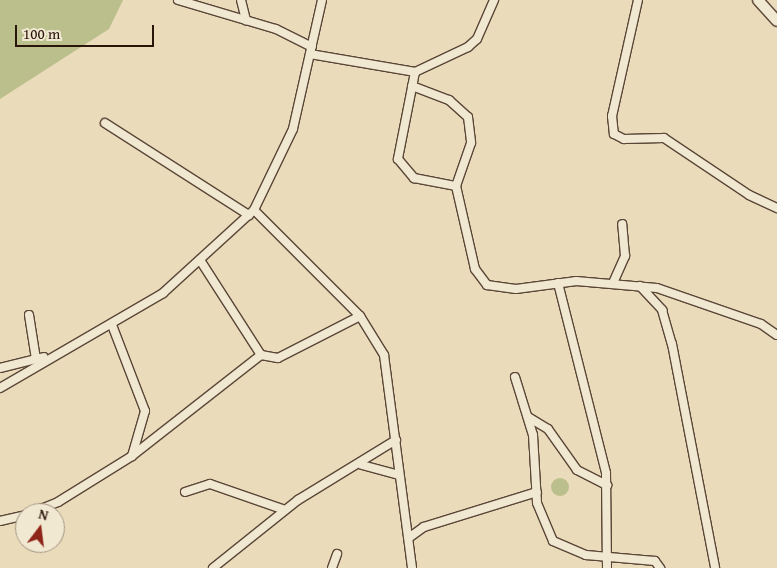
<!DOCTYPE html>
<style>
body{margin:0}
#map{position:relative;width:777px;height:568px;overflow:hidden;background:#eadbba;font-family:"Gentium Book Plus",serif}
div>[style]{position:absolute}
.green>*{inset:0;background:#bbbf8c}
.round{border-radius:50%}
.roads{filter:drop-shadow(1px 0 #5a4637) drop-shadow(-1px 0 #5a4637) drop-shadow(0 1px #5a4637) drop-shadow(0 -1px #5a4637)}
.minor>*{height:8px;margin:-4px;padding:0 4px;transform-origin:4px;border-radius:4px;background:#f1e8d2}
.secondary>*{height:10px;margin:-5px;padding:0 5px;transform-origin:5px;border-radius:5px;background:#f1e8d2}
span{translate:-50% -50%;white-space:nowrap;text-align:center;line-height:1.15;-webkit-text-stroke:4px #f1e8d2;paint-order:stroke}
.north{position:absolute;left:15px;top:503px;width:50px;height:50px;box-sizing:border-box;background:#f1e8d2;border:1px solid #a19482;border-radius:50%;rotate:15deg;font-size:14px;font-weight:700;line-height:20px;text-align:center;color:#2a150b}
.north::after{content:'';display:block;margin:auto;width:18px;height:22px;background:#8f2418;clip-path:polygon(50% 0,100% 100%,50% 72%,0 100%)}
.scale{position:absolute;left:15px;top:25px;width:139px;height:22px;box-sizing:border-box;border:2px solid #2a150b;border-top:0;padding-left:6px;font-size:15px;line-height:18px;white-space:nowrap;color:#2a150b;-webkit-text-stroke:4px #f1e8d2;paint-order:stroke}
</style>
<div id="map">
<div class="green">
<i style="clip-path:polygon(0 0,123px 0,109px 29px,0 99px)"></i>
<i class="round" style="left:551px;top:478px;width:18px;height:18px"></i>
</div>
<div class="roads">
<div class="minor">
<i style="left:178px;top:0;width:102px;rotate:16.5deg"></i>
<i style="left:276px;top:29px;width:40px;rotate:26.6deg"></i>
<i style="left:241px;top:0;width:21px;rotate:76deg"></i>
<i style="left:322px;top:0;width:132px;rotate:102.7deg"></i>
<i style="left:293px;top:129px;width:90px;rotate:115.7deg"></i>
<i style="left:254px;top:210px;width:150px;rotate:45deg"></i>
<i style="left:360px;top:316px;width:46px;rotate:58.4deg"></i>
<i style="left:384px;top:355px;width:215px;rotate:82.5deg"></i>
<i style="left:638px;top:0;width:119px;rotate:102.6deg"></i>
<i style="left:612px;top:116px;width:18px;rotate:84deg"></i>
<i style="left:614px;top:134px;width:11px;rotate:27deg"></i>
<i style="left:624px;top:139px;width:40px;rotate:-1.4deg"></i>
<i style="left:664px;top:138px;width:102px;rotate:33.8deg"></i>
<i style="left:749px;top:195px;width:31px;rotate:25deg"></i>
<i style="left:310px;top:54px;width:107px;rotate:9.7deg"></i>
<i style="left:415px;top:72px;width:59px;rotate:-25.3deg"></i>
<i style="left:468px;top:47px;width:12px;rotate:-42deg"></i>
<i style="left:477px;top:39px;width:43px;rotate:-66.4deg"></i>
<i style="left:415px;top:72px;width:89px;rotate:101.1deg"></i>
<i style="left:398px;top:159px;width:25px;rotate:50deg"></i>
<i style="left:414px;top:178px;width:43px;rotate:10.8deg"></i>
<i style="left:456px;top:186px;width:85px;rotate:77.1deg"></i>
<i style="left:475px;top:269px;width:20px;rotate:53deg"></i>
<i style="left:487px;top:285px;width:29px;rotate:8deg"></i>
<i style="left:516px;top:289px;width:61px;rotate:-7.6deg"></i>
<i style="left:576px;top:281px;width:81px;rotate:4.9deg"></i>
<i style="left:657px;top:288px;width:110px;rotate:19.1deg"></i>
<i style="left:761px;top:324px;width:19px;rotate:35deg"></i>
<i style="left:412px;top:86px;width:40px;rotate:21deg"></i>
<i style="left:449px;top:100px;width:25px;rotate:42deg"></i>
<i style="left:468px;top:117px;width:26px;rotate:83deg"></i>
<i style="left:471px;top:143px;width:46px;rotate:109.2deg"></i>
<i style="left:105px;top:123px;width:171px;rotate:32.6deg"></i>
<i style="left:200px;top:260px;width:113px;rotate:57.3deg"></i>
<i style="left:261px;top:355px;width:17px;rotate:10deg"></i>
<i style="left:278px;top:358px;width:92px;rotate:-27.1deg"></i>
<i style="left:558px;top:283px;width:196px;rotate:75.8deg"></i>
<i style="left:606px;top:473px;width:95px;rotate:89.4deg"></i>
<i style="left:613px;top:283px;width:30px;rotate:-66deg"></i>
<i style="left:625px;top:256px;width:32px;rotate:-95deg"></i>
<i style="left:640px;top:286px;width:33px;rotate:47deg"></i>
<i style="left:662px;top:310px;width:35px;rotate:74deg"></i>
<i style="left:672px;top:344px;width:228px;rotate:79.1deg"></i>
<i style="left:29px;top:315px;width:45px;rotate:81deg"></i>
<i style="left:112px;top:325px;width:92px;rotate:69deg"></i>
<i style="left:145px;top:411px;width:47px;rotate:106.1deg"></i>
<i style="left:0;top:368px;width:45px;rotate:-14deg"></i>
<i style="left:515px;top:377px;width:61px;rotate:72.8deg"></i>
<i style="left:533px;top:435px;width:68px;rotate:86.6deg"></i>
<i style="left:537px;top:503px;width:41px;rotate:67.2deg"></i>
<i style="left:553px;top:541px;width:36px;rotate:23deg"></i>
<i style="left:586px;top:555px;width:69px;rotate:5deg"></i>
<i style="left:655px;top:561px;width:9px;rotate:54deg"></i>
<i style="left:0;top:388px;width:189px;rotate:-30.2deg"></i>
<i style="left:163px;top:293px;width:123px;rotate:-42.4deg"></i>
<i style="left:528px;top:417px;width:23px;rotate:31deg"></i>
<i style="left:548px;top:429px;width:50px;rotate:54.7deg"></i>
<i style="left:577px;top:470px;width:34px;rotate:27deg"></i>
<i style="left:362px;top:465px;width:38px;rotate:15deg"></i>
<i style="left:185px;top:492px;width:26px;rotate:-18deg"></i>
<i style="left:210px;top:484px;width:79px;rotate:19.1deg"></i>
<i style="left:31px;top:513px;width:29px;rotate:-22deg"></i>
<i style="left:58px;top:502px;width:87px;rotate:-31.9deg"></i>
<i style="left:132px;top:456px;width:164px;rotate:-38.1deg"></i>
<i style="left:0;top:521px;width:26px;rotate:-13deg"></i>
<i style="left:410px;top:537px;width:17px;rotate:-36deg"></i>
<i style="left:424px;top:527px;width:118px;rotate:-17.2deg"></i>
<i style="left:213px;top:568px;width:109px;rotate:-38.7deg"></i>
<i style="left:298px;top:500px;width:115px;rotate:-31.5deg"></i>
<i style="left:332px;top:568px;width:15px;rotate:-70deg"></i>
</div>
<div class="secondary">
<i style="left:758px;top:0;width:28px;rotate:48deg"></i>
</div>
</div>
<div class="north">N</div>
<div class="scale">100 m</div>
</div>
